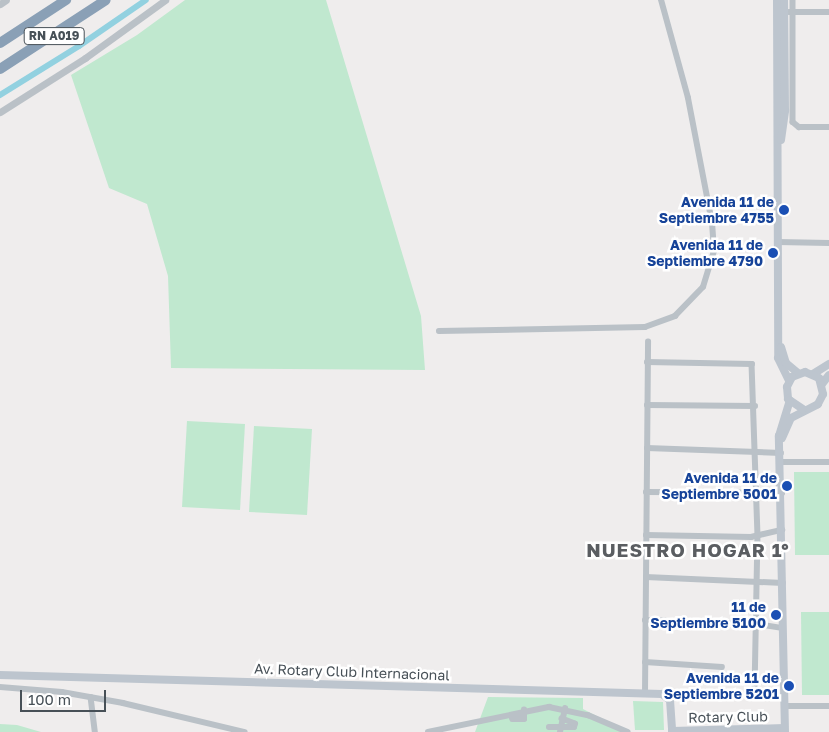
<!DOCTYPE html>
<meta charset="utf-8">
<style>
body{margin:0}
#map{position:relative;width:829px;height:732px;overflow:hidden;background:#efeded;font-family:"Golos Text",sans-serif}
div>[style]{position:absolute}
.green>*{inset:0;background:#c0e8cf}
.canal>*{height:6px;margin:-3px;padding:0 3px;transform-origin:3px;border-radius:3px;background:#92d1e0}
.minor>*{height:5.5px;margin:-2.75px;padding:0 2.75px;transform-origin:2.75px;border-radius:2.75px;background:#bac1c7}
.tertiary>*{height:7px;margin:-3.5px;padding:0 3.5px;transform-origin:3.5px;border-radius:3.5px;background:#bac1c7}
.secondary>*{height:8px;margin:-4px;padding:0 4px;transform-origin:4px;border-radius:4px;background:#bdc5ce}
.motorway>*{height:10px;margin:-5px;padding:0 5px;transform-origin:5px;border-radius:5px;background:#8aa0b6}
.dots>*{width:14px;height:14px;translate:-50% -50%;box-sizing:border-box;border:2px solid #fff;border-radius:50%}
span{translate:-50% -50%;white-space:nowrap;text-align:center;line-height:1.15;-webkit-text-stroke:5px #fff;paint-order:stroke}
.shield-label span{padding:1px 4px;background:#fff;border:1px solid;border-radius:4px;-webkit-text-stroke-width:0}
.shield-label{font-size:12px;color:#475057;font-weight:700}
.transit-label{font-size:14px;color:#164399;font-weight:700}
.right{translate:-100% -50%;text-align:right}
.street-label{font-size:14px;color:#475057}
.district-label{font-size:19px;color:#5a5d61;font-weight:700;letter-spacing:1px}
.scale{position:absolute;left:20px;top:690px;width:86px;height:22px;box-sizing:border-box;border:2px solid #475057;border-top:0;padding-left:6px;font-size:15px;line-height:18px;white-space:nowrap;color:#475057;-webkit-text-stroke:4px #fff;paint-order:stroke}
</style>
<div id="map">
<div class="green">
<i style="clip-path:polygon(185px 0,326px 0,421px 316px,425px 370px,171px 368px,168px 276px,147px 204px,109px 188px,71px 75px,137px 35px)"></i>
<i style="clip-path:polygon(187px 421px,245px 424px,240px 510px,182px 507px)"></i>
<i style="clip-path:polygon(254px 426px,312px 429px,307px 515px,249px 512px)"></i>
<i style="clip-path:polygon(794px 472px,829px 472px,829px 555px,795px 555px)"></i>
<i style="clip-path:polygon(801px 612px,829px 612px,829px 695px,802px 695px)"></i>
<i style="clip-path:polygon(488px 697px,583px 698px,583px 709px,628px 732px,475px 732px)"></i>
<i style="clip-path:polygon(633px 701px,663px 702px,664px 730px,635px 730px)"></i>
<i style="clip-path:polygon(0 724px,17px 725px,41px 732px,0 732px)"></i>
</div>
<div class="canal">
<i style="left:0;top:95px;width:93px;rotate:-31.8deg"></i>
<i style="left:79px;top:46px;width:81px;rotate:-34.5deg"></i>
</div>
<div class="minor">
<i style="left:793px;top:0;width:122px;rotate:90deg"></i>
<i style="left:793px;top:122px;width:8px;rotate:40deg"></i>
<i style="left:799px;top:127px;width:30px"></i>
<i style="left:789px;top:12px;width:40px"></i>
<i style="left:778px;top:242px;width:51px;rotate:1.1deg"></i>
<i style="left:439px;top:331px;width:206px;rotate:-1.1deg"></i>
<i style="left:645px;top:327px;width:32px;rotate:-20deg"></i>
<i style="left:675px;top:316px;width:40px;rotate:-46deg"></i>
<i style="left:703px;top:287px;width:38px;rotate:-73deg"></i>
<i style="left:714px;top:251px;width:28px;rotate:-94deg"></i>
<i style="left:712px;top:223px;width:127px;rotate:-100.9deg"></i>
<i style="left:688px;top:98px;width:102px;rotate:-105.4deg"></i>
<i style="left:647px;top:362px;width:105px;rotate:1.1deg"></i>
<i style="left:752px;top:364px;width:171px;rotate:88deg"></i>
<i style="left:758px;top:535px;width:154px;rotate:91.1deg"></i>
<i style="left:647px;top:405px;width:108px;rotate:0.5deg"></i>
<i style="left:647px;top:448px;width:134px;rotate:2.1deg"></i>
<i style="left:781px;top:462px;width:48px"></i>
<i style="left:646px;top:492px;width:136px;rotate:0.4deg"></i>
<i style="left:646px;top:535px;width:105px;rotate:1.1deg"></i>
<i style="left:751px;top:537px;width:32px;rotate:-13deg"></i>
<i style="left:646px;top:577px;width:137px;rotate:2.5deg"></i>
<i style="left:645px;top:620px;width:112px;rotate:2deg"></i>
<i style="left:757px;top:624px;width:26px;rotate:9deg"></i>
<i style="left:645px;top:662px;width:77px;rotate:3.7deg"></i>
<i style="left:0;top:687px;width:62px;rotate:4.6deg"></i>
<i style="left:62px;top:692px;width:62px;rotate:10.2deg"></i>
<i style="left:123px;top:703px;width:125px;rotate:13.4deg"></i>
<i style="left:645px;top:693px;width:351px;rotate:-89.5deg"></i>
<i style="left:91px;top:697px;width:35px;rotate:83deg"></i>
<i style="left:784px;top:706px;width:45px"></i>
<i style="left:524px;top:715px;width:12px;rotate:160deg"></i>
<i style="left:513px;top:719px;width:11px"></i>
<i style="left:524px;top:719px;width:9px;rotate:-90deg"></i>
<i style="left:549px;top:727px;width:25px"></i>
<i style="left:574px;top:727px;width:3px;rotate:-72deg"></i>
<i style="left:575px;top:724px;width:14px;rotate:-159deg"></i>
<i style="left:428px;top:732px;width:124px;rotate:-11.7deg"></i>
<i style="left:549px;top:707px;width:40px;rotate:12deg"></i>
<i style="left:588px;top:715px;width:43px;rotate:23deg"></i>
<i style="left:560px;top:732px;width:24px;rotate:-78deg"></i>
</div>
<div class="tertiary">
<i style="left:0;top:4px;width:7px;rotate:-34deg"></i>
<i style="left:0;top:112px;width:101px;rotate:-32.4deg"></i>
<i style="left:85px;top:58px;width:99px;rotate:-35.9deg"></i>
</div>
<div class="secondary">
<i style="left:777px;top:0;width:358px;rotate:89.8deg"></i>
<i style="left:778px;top:358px;width:25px;rotate:64deg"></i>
<i style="left:781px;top:140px;width:30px;rotate:-82deg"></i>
<i style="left:785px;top:110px;width:110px;rotate:-90.5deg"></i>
<i style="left:781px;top:347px;width:17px;rotate:73deg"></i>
<i style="left:786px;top:363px;width:16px;rotate:40deg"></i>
<i style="left:813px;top:374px;width:19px;rotate:-32deg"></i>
<i style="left:822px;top:384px;width:11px;rotate:-52deg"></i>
<i style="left:782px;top:438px;width:22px;rotate:-66deg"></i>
<i style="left:791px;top:418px;width:30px;rotate:-27deg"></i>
<i style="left:818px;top:404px;width:11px;rotate:-63deg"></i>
<i style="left:823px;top:394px;width:16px;rotate:-104deg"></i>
<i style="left:819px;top:378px;width:15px;rotate:-157deg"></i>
<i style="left:805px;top:372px;width:14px;rotate:159deg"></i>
<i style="left:792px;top:377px;width:11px;rotate:117deg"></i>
<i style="left:787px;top:387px;width:12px;rotate:85deg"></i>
<i style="left:788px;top:399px;width:18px;rotate:34deg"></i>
<i style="left:0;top:675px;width:662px;rotate:1.64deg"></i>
<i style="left:662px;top:694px;width:10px;rotate:37deg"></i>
<i style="left:670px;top:700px;width:32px;rotate:86deg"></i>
<i style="left:672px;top:731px;width:112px;rotate:-1.5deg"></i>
<i style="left:785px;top:732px;width:296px;rotate:-91.2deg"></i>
<i style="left:779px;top:436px;width:37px;rotate:-73deg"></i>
</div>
<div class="motorway">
<i style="left:0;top:43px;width:79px;rotate:-33.1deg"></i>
<i style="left:0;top:69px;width:126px;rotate:-33.1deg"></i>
</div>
<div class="dots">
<i style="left:784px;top:210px;background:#1a4fb4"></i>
<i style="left:773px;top:253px;background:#1a4fb4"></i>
<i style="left:787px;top:486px;background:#1a4fb4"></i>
<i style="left:776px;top:615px;background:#1a4fb4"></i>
<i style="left:789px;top:686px;background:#1a4fb4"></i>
</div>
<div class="shield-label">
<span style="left:54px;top:36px">RN A019</span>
</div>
<div class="transit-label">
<span class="right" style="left:774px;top:210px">Avenida 11 de<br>Septiembre 4755</span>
<span class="right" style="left:763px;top:253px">Avenida 11 de<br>Septiembre 4790</span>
<span class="right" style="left:777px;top:486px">Avenida 11 de<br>Septiembre 5001</span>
<span class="right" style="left:766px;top:615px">11 de<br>Septiembre 5100</span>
<span class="right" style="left:779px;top:686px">Avenida 11 de<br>Septiembre 5201</span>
</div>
<div class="street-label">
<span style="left:352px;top:672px;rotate:2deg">Av. Rotary Club Internacional</span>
<span style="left:728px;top:717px;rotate:-1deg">Rotary Club</span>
</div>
<div class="district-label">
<span style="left:688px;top:550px">NUESTRO HOGAR 1°</span>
</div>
<div class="scale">100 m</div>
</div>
